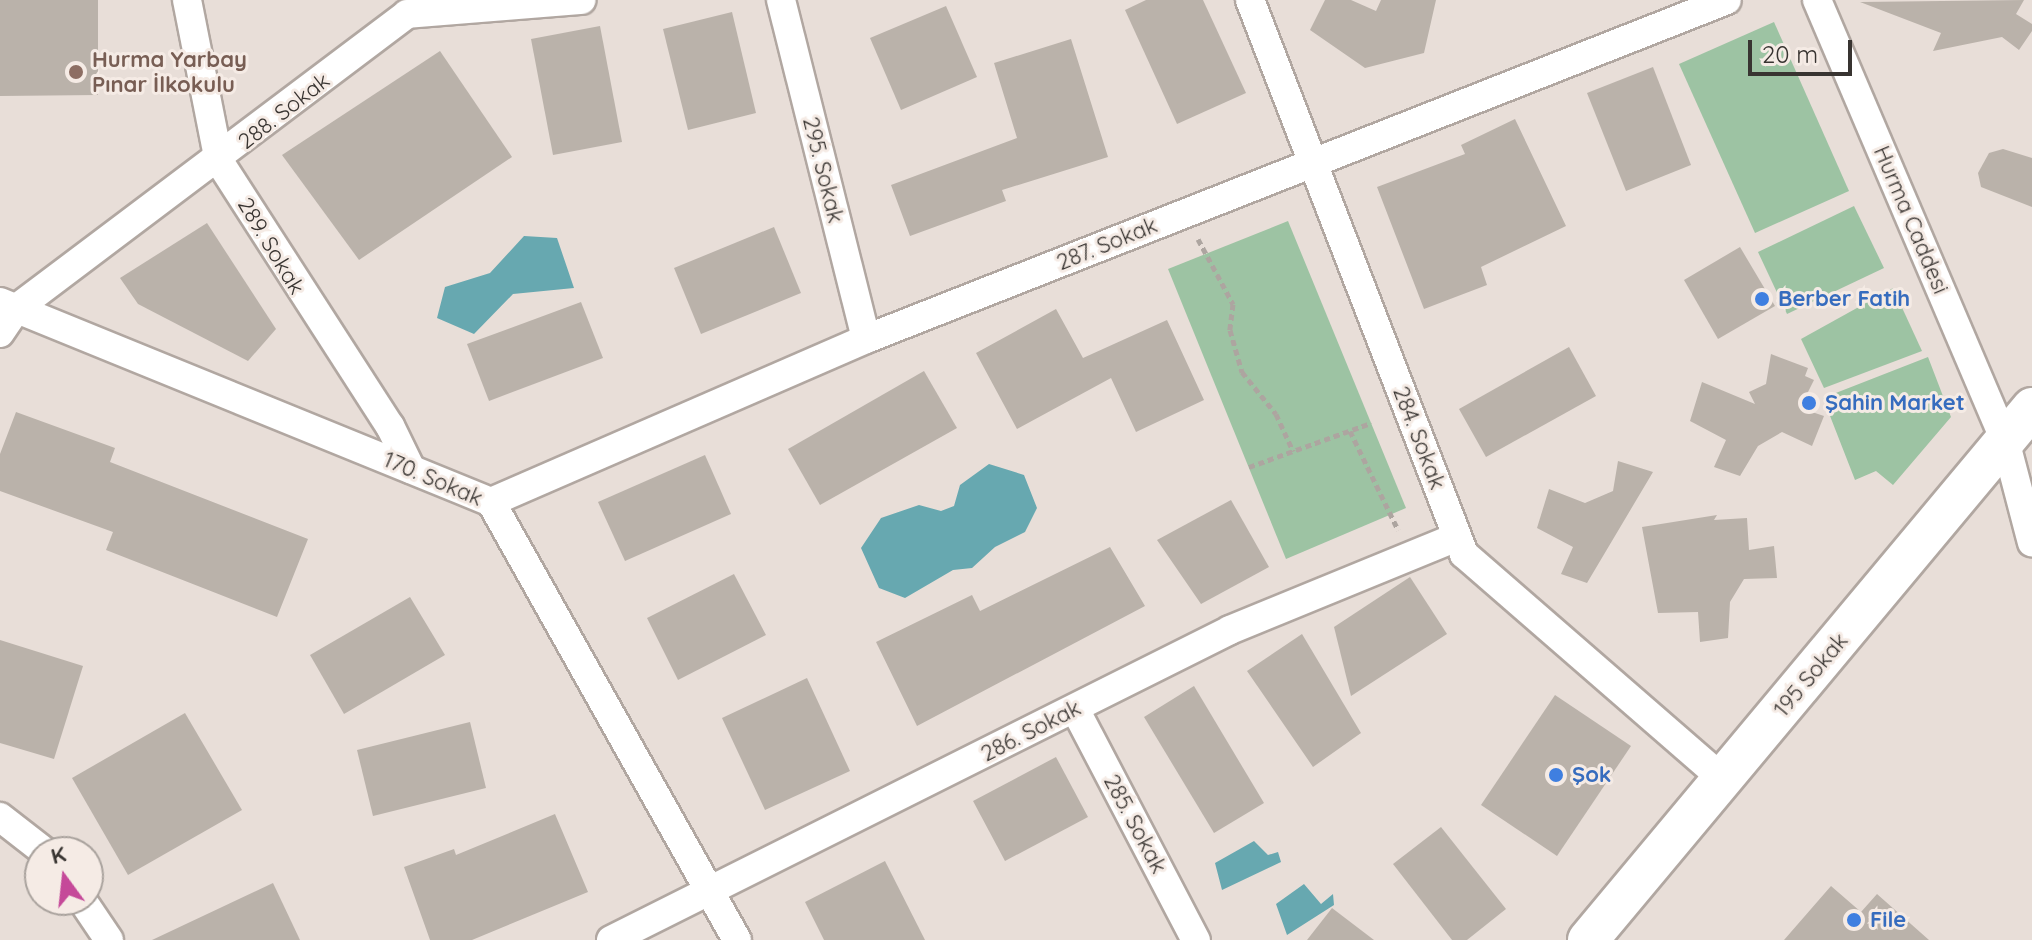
<!DOCTYPE html>
<meta charset="utf-8">
<style>
body{margin:0}
#map{position:relative;width:2032px;height:940px;overflow:hidden;background:#e8ded8;font-family:Quicksand,sans-serif}
div>[style]{position:absolute}
.green>*{inset:0;background:#9dc3a3}
.water>*{inset:0;background:#67a8b0}
.building>*{inset:0;background:#bab2aa}
.path>*{height:5px;margin-top:-2.5px;transform-origin:0;background:repeating-linear-gradient(90deg,#ada5a0 0 6px,transparent 0 10px)}
.roads{filter:drop-shadow(2px 0 #b1a7a1) drop-shadow(-2px 0 #b1a7a1) drop-shadow(0 2px #b1a7a1) drop-shadow(0 -2px #b1a7a1)}
.street>*{height:28px;margin:-14px;padding:0 14px;transform-origin:14px;border-radius:14px;background:#fff}
.secondary>*{height:40px;margin:-20px;padding:0 20px;transform-origin:20px;border-radius:20px;background:#fff}
.dots>*{width:22px;height:22px;translate:-50% -50%;box-sizing:border-box;border:4px solid #f5ebe5;border-radius:50%}
span{translate:-50% -50%;white-space:nowrap;text-align:center;line-height:1.15;-webkit-text-stroke:6px #f5ebe5;paint-order:stroke}
.education-label{font-size:22px;color:#785e54;font-weight:700}
.left{translate:0 -50%;text-align:left}
.street-label{font-size:22px;color:#383431}
.shop-label{font-size:22px;color:#366cbe;font-weight:700}
.north{position:absolute;left:24px;top:836px;width:80px;height:80px;box-sizing:border-box;background:#f5ebe5;border:2px solid #a9a29d;border-radius:50%;rotate:345deg;font-size:22px;font-weight:700;line-height:32px;text-align:center;color:#383431}
.north::after{content:'';display:block;margin:auto;width:28px;height:36px;background:#c54999;clip-path:polygon(50% 0,100% 100%,50% 72%,0 100%)}
.scale{position:absolute;left:1748px;top:40px;width:104px;height:36px;box-sizing:border-box;border:4px solid #383431;border-top:0;padding-left:10px;font-size:24px;line-height:28px;white-space:nowrap;color:#383431;-webkit-text-stroke:6px #f5ebe5;paint-order:stroke}
</style>
<div id="map">
<div class="green">
<i style="clip-path:polygon(1774px 22px,1849px 191px,1755px 233px,1679px 64px)"></i>
<i style="clip-path:polygon(1854px 206px,1884px 268px,1787px 314px,1758px 252px)"></i>
<i style="clip-path:polygon(1288px 221px,1406px 508px,1286px 559px,1168px 269px)"></i>
<i style="clip-path:polygon(1893px 288px,1922px 351px,1824px 388px,1801px 339px)"></i>
<i style="clip-path:polygon(1928px 357px,1951px 417px,1893px 485px,1876px 471px,1855px 480px,1823px 398px)"></i>
</div>
<div class="water">
<i style="clip-path:polygon(524px 236px,557px 238px,574px 288px,513px 294px,474px 334px,437px 318px,445px 287px,490px 273px)"></i>
<i style="clip-path:polygon(989px 464px,1024px 475px,1037px 508px,1025px 532px,995px 547px,972px 568px,953px 570px,905px 598px,879px 588px,861px 548px,881px 518px,919px 505px,941px 511px,954px 506px,960px 485px)"></i>
<i style="clip-path:polygon(1254px 841px,1268px 855px,1278px 852px,1281px 862px,1222px 890px,1215px 863px)"></i>
<i style="clip-path:polygon(1304px 884px,1321px 904px,1333px 894px,1334px 905px,1287px 935px,1276px 904px)"></i>
</div>
<div class="building">
<i style="clip-path:polygon(0 0,98px 0,98px 95px,0 96px)"></i>
<i style="clip-path:polygon(1146px 0,1203px 0,1246px 93px,1177px 124px,1125px 10px)"></i>
<i style="clip-path:polygon(1325px 0,1351px 0,1376px 11px,1381px 0,1436px 0,1424px 53px,1365px 68px,1310px 30px)"></i>
<i style="clip-path:polygon(2024px 0,2016px 14px,2032px 24px,2032px 31px,2019px 50px,2002px 37px,1933px 51px,1941px 33px,1860px 2px)"></i>
<i style="clip-path:polygon(946px 6px,977px 77px,901px 110px,870px 38px)"></i>
<i style="clip-path:polygon(732px 12px,756px 113px,688px 130px,663px 29px)"></i>
<i style="clip-path:polygon(600px 26px,622px 142px,553px 155px,531px 39px)"></i>
<i style="clip-path:polygon(1071px 39px,1108px 157px,1002px 190px,1006px 201px,910px 236px,891px 185px,1017px 138px,994px 63px)"></i>
<i style="clip-path:polygon(440px 51px,512px 157px,359px 260px,282px 155px)"></i>
<i style="clip-path:polygon(1653px 67px,1691px 165px,1626px 191px,1587px 93px)"></i>
<i style="clip-path:polygon(1515px 119px,1566px 226px,1481px 267px,1487px 285px,1424px 309px,1377px 187px,1465px 154px,1461px 145px)"></i>
<i style="clip-path:polygon(2003px 149px,2032px 158px,2032px 207px,1981px 187px,1978px 173px,1989px 153px)"></i>
<i style="clip-path:polygon(207px 223px,276px 329px,248px 361px,138px 304px,120px 278px)"></i>
<i style="clip-path:polygon(774px 227px,801px 293px,701px 334px,674px 268px)"></i>
<i style="clip-path:polygon(1740px 247px,1775px 306px,1718px 339px,1684px 280px)"></i>
<i style="clip-path:polygon(581px 302px,603px 358px,489px 401px,467px 344px)"></i>
<i style="clip-path:polygon(1056px 309px,1083px 358px,1167px 320px,1204px 400px,1136px 432px,1111px 378px,1017px 429px,976px 353px)"></i>
<i style="clip-path:polygon(1569px 347px,1596px 396px,1486px 457px,1459px 409px)"></i>
<i style="clip-path:polygon(1771px 354px,1808px 368px,1805px 376px,1814px 380px,1800px 408px,1824px 416px,1812px 446px,1782px 432px,1758px 446px,1740px 476px,1714px 467px,1726px 440px,1690px 421px,1702px 382px,1755px 404px,1749px 392px,1766px 384px)"></i>
<i style="clip-path:polygon(924px 371px,957px 428px,820px 505px,788px 449px)"></i>
<i style="clip-path:polygon(16px 412px,115px 448px,110px 462px,308px 539px,277px 617px,106px 550px,113px 532px,0 491px,0 454px)"></i>
<i style="clip-path:polygon(705px 455px,731px 514px,625px 561px,598px 502px)"></i>
<i style="clip-path:polygon(1618px 461px,1653px 472px,1587px 583px,1561px 574px,1573px 547px,1537px 528px,1549px 489px,1585px 503px,1613px 491px)"></i>
<i style="clip-path:polygon(1231px 500px,1269px 567px,1201px 604px,1157px 540px)"></i>
<i style="clip-path:polygon(1717px 515px,1714px 520px,1747px 518px,1749px 550px,1774px 546px,1777px 578px,1744px 579px,1730px 602px,1728px 638px,1700px 642px,1698px 612px,1658px 613px,1642px 527px)"></i>
<i style="clip-path:polygon(1110px 547px,1145px 606px,917px 726px,876px 642px,972px 595px,980px 611px)"></i>
<i style="clip-path:polygon(734px 574px,766px 635px,678px 680px,647px 618px)"></i>
<i style="clip-path:polygon(1410px 577px,1447px 634px,1351px 696px,1334px 627px)"></i>
<i style="clip-path:polygon(410px 597px,445px 655px,344px 714px,310px 655px)"></i>
<i style="clip-path:polygon(1302px 634px,1361px 733px,1313px 767px,1247px 671px)"></i>
<i style="clip-path:polygon(0 640px,83px 666px,54px 759px,0 743px)"></i>
<i style="clip-path:polygon(807px 678px,850px 771px,765px 810px,722px 718px)"></i>
<i style="clip-path:polygon(1194px 686px,1264px 803px,1214px 833px,1144px 717px)"></i>
<i style="clip-path:polygon(1555px 695px,1631px 746px,1557px 856px,1481px 805px)"></i>
<i style="clip-path:polygon(185px 713px,242px 810px,128px 875px,72px 778px)"></i>
<i style="clip-path:polygon(470px 722px,486px 788px,373px 816px,357px 750px)"></i>
<i style="clip-path:polygon(1056px 757px,1088px 817px,1005px 861px,973px 801px)"></i>
<i style="clip-path:polygon(555px 814px,588px 892px,472px 940px,430px 940px,404px 867px,454px 849px,456px 855px)"></i>
<i style="clip-path:polygon(1441px 827px,1506px 909px,1467px 940px,1452px 940px,1393px 864px)"></i>
<i style="clip-path:polygon(885px 861px,925px 940px,824px 940px,805px 902px)"></i>
<i style="clip-path:polygon(273px 883px,300px 940px,152px 940px)"></i>
<i style="clip-path:polygon(1831px 886px,1861px 912px,1877px 894px,1929px 940px,1784px 940px)"></i>
<i style="clip-path:polygon(1332px 908px,1374px 940px,1307px 940px)"></i>
</div>
<div class="path">
<i style="left:1198px;top:239px;width:74px;rotate:61.7deg"></i>
<i style="left:1233px;top:304px;width:26px;rotate:97deg"></i>
<i style="left:1230px;top:330px;width:44px;rotate:74.1deg"></i>
<i style="left:1242px;top:372px;width:54px;rotate:51deg"></i>
<i style="left:1276px;top:414px;width:41px;rotate:65.3deg"></i>
<i style="left:1350px;top:431px;width:110px;rotate:64.1deg"></i>
<i style="left:1249px;top:467px;width:130px;rotate:-19.8deg"></i>
</div>
<div class="roads">
<div class="street">
<i style="left:187px;top:0;width:164px;rotate:78.8deg"></i>
<i style="left:219px;top:161px;width:315px;rotate:57.2deg"></i>
<i style="left:390px;top:426px;width:48px;rotate:64deg"></i>
<i style="left:781px;top:0;width:349px;rotate:75.9deg"></i>
<i style="left:1250px;top:0;width:594px;rotate:68.88deg"></i>
<i style="left:1464px;top:554px;width:344px;rotate:41deg"></i>
<i style="left:1817px;top:0;width:478px;rotate:66.9deg"></i>
<i style="left:2005px;top:440px;width:106px;rotate:75.3deg"></i>
<i style="left:0;top:302px;width:530px;rotate:22.16deg"></i>
<i style="left:491px;top:502px;width:502px;rotate:60.68deg"></i>
<i style="left:0;top:333px;width:30px;rotate:-56deg"></i>
<i style="left:17px;top:308px;width:488px;rotate:-37deg"></i>
<i style="left:407px;top:14px;width:175px;rotate:-4.6deg"></i>
<i style="left:491px;top:502px;width:409px;rotate:-23.5deg"></i>
<i style="left:866px;top:339px;width:925px;rotate:-21.49deg"></i>
<i style="left:1075px;top:709px;width:261px;rotate:62.4deg"></i>
<i style="left:0;top:817px;width:57px;rotate:37.9deg"></i>
<i style="left:82px;top:900px;width:48px;rotate:56deg"></i>
<i style="left:611px;top:940px;width:692px;rotate:-26.6deg"></i>
<i style="left:1230px;top:630px;width:245px;rotate:-22.3deg"></i>
</div>
<div class="secondary">
<i style="left:1588px;top:940px;width:693px;rotate:-50.15deg"></i>
</div>
</div>
<div class="dots">
<i style="left:76px;top:72px;background:#8d6e63"></i>
<i style="left:1762px;top:299px;background:#3f7fe0"></i>
<i style="left:1809px;top:403px;background:#3f7fe0"></i>
<i style="left:1556px;top:775px;background:#3f7fe0"></i>
<i style="left:1854px;top:920px;background:#3f7fe0"></i>
</div>
<div class="education-label">
<span class="left" style="left:92px;top:72px">Hurma Yarbay<br>Pınar İlkokulu</span>
</div>
<div class="street-label">
<span style="left:284px;top:111px;rotate:-38deg">288. Sokak</span>
<span style="left:823px;top:170px;rotate:76deg">295. Sokak</span>
<span style="left:1911px;top:220px;rotate:67deg">Hurma Caddesi</span>
<span style="left:1107px;top:244px;rotate:-22deg">287. Sokak</span>
<span style="left:271px;top:246px;rotate:59deg">289. Sokak</span>
<span style="left:1419px;top:438px;rotate:69deg">284. Sokak</span>
<span style="left:433px;top:479px;rotate:23deg">170. Sokak</span>
<span style="left:1811px;top:675px;rotate:-50deg">195 Sokak</span>
<span style="left:1031px;top:731px;rotate:-27deg">286. Sokak</span>
<span style="left:1135px;top:824px;rotate:62deg">285. Sokak</span>
</div>
<div class="shop-label">
<span class="left" style="left:1778px;top:299px">Berber Fatih</span>
<span class="left" style="left:1825px;top:403px">Şahin Market</span>
<span class="left" style="left:1572px;top:775px">Şok</span>
<span class="left" style="left:1870px;top:920px">File</span>
</div>
<div class="north">K</div>
<div class="scale">20 m</div>
</div>
